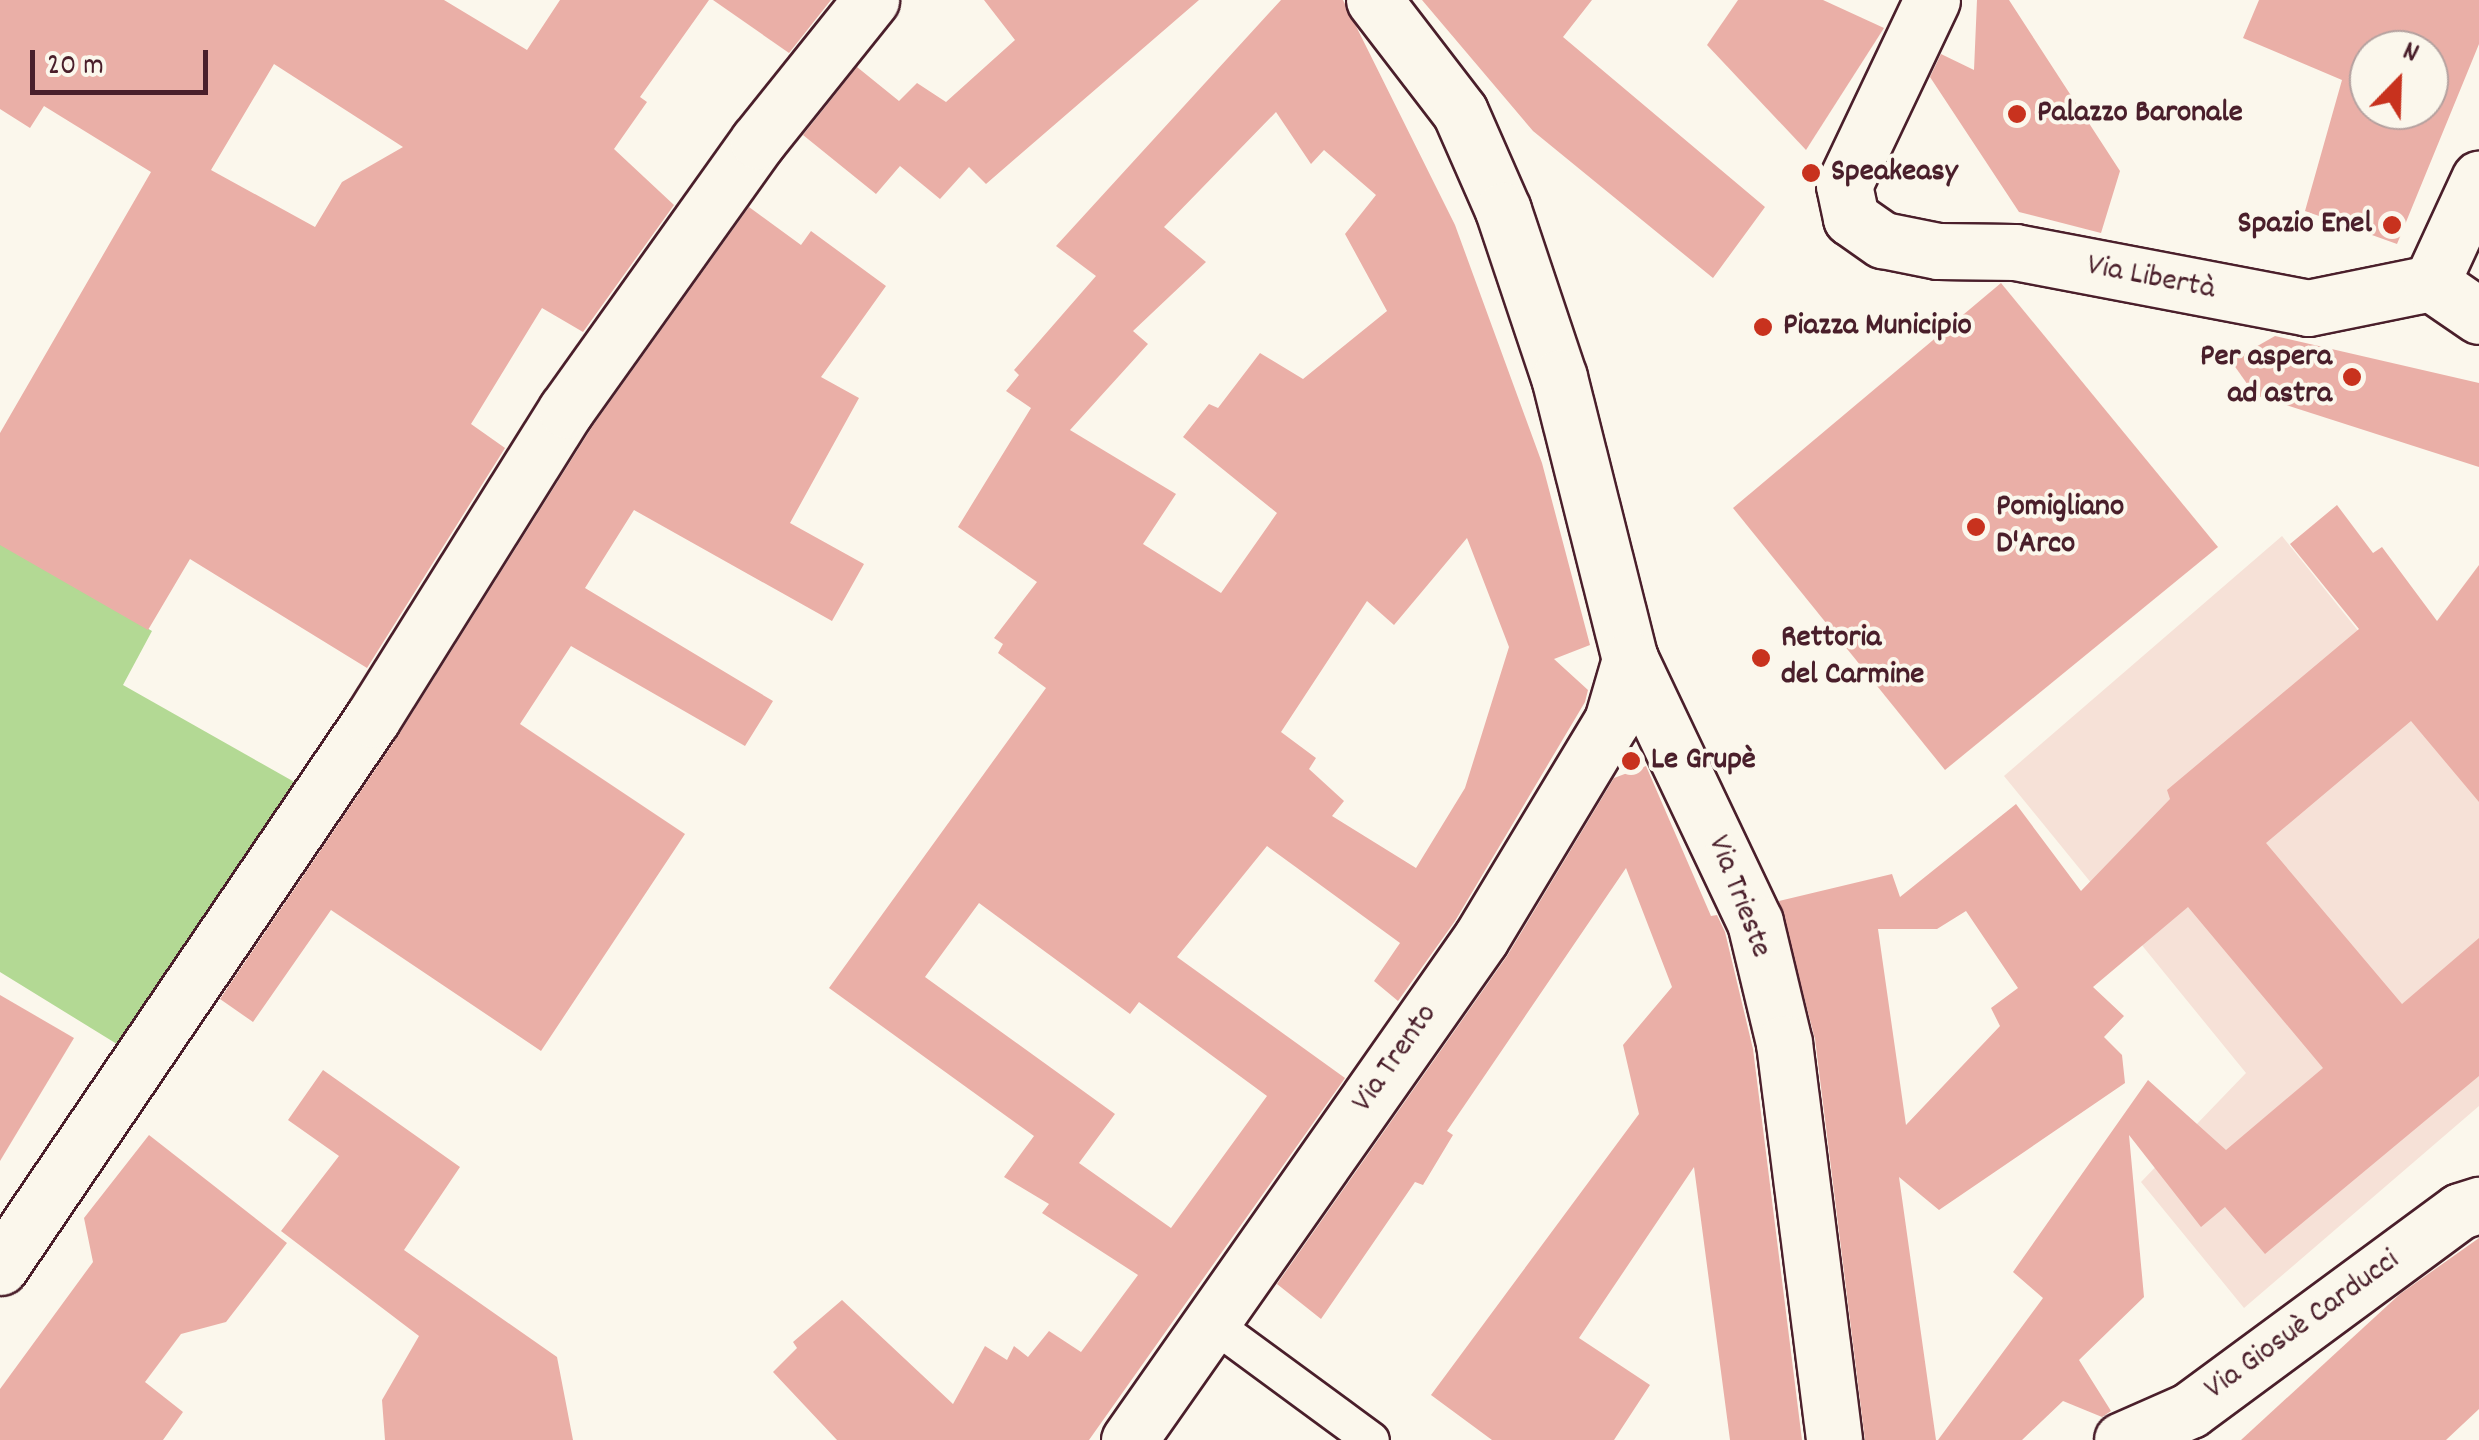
<!DOCTYPE html>
<meta charset="utf-8">
<style>
body{margin:0}
#map{position:relative;width:2479px;height:1440px;overflow:hidden;background:#fbf7ec;font-family:Dekko,sans-serif}
div>[style]{position:absolute}
.built>*{inset:0;background:#f6e1d7}
.green>*{inset:0;background:#b3d994}
.building>*{inset:0;background:#eaafa7}
.roads{filter:drop-shadow(2px 0 #4a1f2b) drop-shadow(-2px 0 #4a1f2b) drop-shadow(0 2px #4a1f2b) drop-shadow(0 -2px #4a1f2b)}
.lane>*{height:35px;margin:-17.5px;padding:0 17.5px;transform-origin:17.5px;border-radius:17.5px;background:#fbf7ec}
.street>*{height:55px;margin:-27.5px;padding:0 27.5px;transform-origin:27.5px;border-radius:27.5px;background:#fbf7ec}
.dots>*{width:28px;height:28px;translate:-50% -50%;box-sizing:border-box;border:5px solid #fbf7ec;border-radius:50%}
span{translate:-50% -50%;white-space:nowrap;text-align:center;line-height:1.15;-webkit-text-stroke:8px #fbf7ec;paint-order:stroke}
.poi-label{font-size:32px;color:#4a1f2b;font-weight:700}
.left{translate:0 -50%;text-align:left}
.right{translate:-100% -50%;text-align:right}
.street-label{font-size:32px;color:#4a1f2b}
.north{position:absolute;left:2349px;top:30px;width:100px;height:100px;box-sizing:border-box;background:#fbf7ec;border:2px solid #b4a19f;border-radius:50%;rotate:23deg;font-size:28px;font-weight:700;line-height:40px;text-align:center;color:#4a1f2b}
.north::after{content:'';display:block;margin:auto;width:35px;height:45px;background:#c8321e;clip-path:polygon(50% 0,100% 100%,50% 72%,0 100%)}
.scale{position:absolute;left:30px;top:50px;width:178px;height:45px;box-sizing:border-box;border:5px solid #4a1f2b;border-top:0;padding-left:12px;font-size:30px;line-height:35px;white-space:nowrap;color:#4a1f2b;-webkit-text-stroke:8px #fbf7ec;paint-order:stroke}
</style>
<div id="map">
<div class="built">
<i style="clip-path:polygon(2282px 536px,2445px 739px,2479px 695px,2479px 1106px,2244px 1308px,2141px 1182px,2246px 1073px,2004px 776px)"></i>
</div>
<div class="green">
<i style="clip-path:polygon(0 542px,152px 631px,123px 685px,305px 788px,125px 1049px,0 972px)"></i>
</div>
<div class="building">
<i style="clip-path:polygon(evenodd,0 0,444px 0,527px 50px,560px 0,709px 0,640px 97px,647px 102px,614px 149px,674px 205px,583px 332px,542px 308px,471px 424px,505px 448px,367px 668px,190px 559px,148px 630px,0 545px,0 433px,151px 172px,44px 106px,30px 128px,0 109px,0 0,274px 64px,403px 147px,342px 182px,315px 227px,211px 170px,274px 64px)"></i>
<i style="clip-path:polygon(713px 0,831px 0,789px 53px)"></i>
<i style="clip-path:polygon(984px 0,1199px 0,986px 184px,969px 167px,940px 199px,900px 166px,876px 194px,803px 135px,857px 67px,899px 101px,917px 83px,946px 102px,1015px 40px)"></i>
<i style="clip-path:polygon(evenodd,1281px 0,1343px 0,1455px 225px,1542px 463px,1590px 645px,1554px 659px,1588px 690px,1585px 702px,1455px 921px,1398px 1001px,1374px 981px,1400px 943px,1267px 846px,1177px 957px,1345px 1078px,1089px 1440px,837px 1440px,773px 1372px,797px 1348px,793px 1342px,842px 1300px,953px 1404px,985px 1346px,1007px 1360px,1014px 1346px,1028px 1357px,1049px 1331px,1081px 1352px,1138px 1275px,1042px 1213px,1049px 1204px,1004px 1177px,1034px 1136px,829px 988px,1046px 688px,998px 653px,1003px 644px,994px 638px,1037px 582px,958px 527px,1031px 408px,1006px 391px,1019px 375px,1014px 370px,1096px 276px,1056px 246px,1281px 0,1276px 112px,1311px 164px,1324px 150px,1376px 195px,1345px 234px,1387px 311px,1303px 379px,1260px 353px,1218px 408px,1209px 404px,1183px 437px,1277px 513px,1221px 593px,1143px 544px,1176px 494px,1070px 430px,1148px 344px,1133px 331px,1206px 262px,1164px 227px,1276px 112px,1281px 0,1467px 538px,1509px 647px,1465px 788px,1416px 868px,1332px 816px,1344px 801px,1309px 769px,1316px 758px,1281px 732px,1367px 601px,1394px 625px,1467px 538px,1281px 0,979px 903px,1130px 1014px,1139px 1002px,1267px 1096px,1171px 1228px,1079px 1163px,1115px 1114px,925px 977px,979px 903px)"></i>
<i style="clip-path:polygon(1422px 0,1592px 0,1563px 37px,1765px 207px,1713px 278px,1533px 131px)"></i>
<i style="clip-path:polygon(1738px 0,1823px 0,1884px 28px,1806px 150px,1707px 45px)"></i>
<i style="clip-path:polygon(1977px 0,2009px 0,2120px 171px,2101px 233px,2019px 212px,1930px 77px,1941px 54px,1974px 70px)"></i>
<i style="clip-path:polygon(evenodd,2259px 0,2479px 0,2479px 44px,2397px 244px,2305px 211px,2342px 80px,2243px 38px,2259px 0,2369px 50px,2429px 50px,2429px 110px,2369px 110px,2369px 50px)"></i>
<i style="clip-path:polygon(749px 207px,801px 245px,811px 231px,886px 286px,821px 377px,859px 398px,790px 523px,864px 564px,832px 621px,634px 510px,585px 588px,773px 701px,745px 746px,571px 646px,520px 724px,685px 834px,541px 1051px,331px 910px,253px 1022px,220px 999px,398px 736px,592px 427px)"></i>
<i style="clip-path:polygon(2001px 283px,2218px 547px,1945px 770px,1733px 508px)"></i>
<i style="clip-path:polygon(2275px 336px,2479px 383px,2479px 467px,2255px 395px,2231px 361px)"></i>
<i style="clip-path:polygon(evenodd,2337px 505px,2373px 553px,2382px 547px,2437px 621px,2479px 565px,2479px 802px,2411px 721px,2266px 843px,2402px 1004px,2479px 938px,2479px 1076px,2265px 1254px,2225px 1207px,2201px 1227px,2129px 1135px,2144px 1297px,2079px 1360px,2111px 1411px,2102px 1417px,2063px 1401px,2022px 1440px,1938px 1440px,2043px 1298px,2013px 1272px,2148px 1080px,2226px 1150px,2323px 1068px,2188px 907px,2093px 987px,2124px 1016px,2104px 1037px,2122px 1055px,2125px 1083px,1939px 1210px,1899px 1177px,1936px 1440px,1865px 1440px,1815px 1039px,1779px 901px,1892px 874px,1900px 897px,2016px 804px,2081px 891px,2170px 799px,2167px 790px,2359px 629px,2290px 544px,2337px 505px,1966px 911px,2018px 988px,1991px 1008px,2000px 1026px,1906px 1125px,1878px 929px,1937px 929px,1966px 911px)"></i>
<i style="clip-path:polygon(1646px 766px,1711px 916px,1717px 915px,1725px 932px,1753px 1049px,1802px 1440px,1730px 1440px,1694px 1167px,1579px 1338px,1650px 1385px,1614px 1440px,1492px 1440px,1431px 1395px,1639px 1114px,1623px 1045px,1672px 987px,1626px 868px,1447px 1131px,1453px 1135px,1423px 1185px,1415px 1182px,1321px 1319px,1277px 1284px,1507px 956px,1614px 778px)"></i>
<i style="clip-path:polygon(0 995px,74px 1038px,0 1161px)"></i>
<i style="clip-path:polygon(323px 1070px,460px 1167px,404px 1250px,557px 1357px,573px 1440px,385px 1440px,382px 1400px,419px 1336px,281px 1231px,339px 1156px,288px 1120px)"></i>
<i style="clip-path:polygon(149px 1135px,287px 1243px,226px 1322px,181px 1334px,145px 1382px,183px 1412px,163px 1440px,0 1440px,0 1389px,93px 1262px,84px 1218px)"></i>
<i style="clip-path:polygon(2479px 1238px,2479px 1409px,2446px 1440px,2241px 1440px,2400px 1294px)"></i>
</div>
<div class="roads">
<div class="lane">
<i style="left:1212px;top:1323px;width:197px;rotate:36.3deg"></i>
</div>
<div class="street">
<i style="left:1374px;top:0;width:141px;rotate:52.5deg"></i>
<i style="left:1460px;top:112px;width:107px;rotate:66.3deg"></i>
<i style="left:1503px;top:210px;width:176px;rotate:71.5deg"></i>
<i style="left:1559px;top:377px;width:291px;rotate:75.9deg"></i>
<i style="left:1630px;top:659px;width:291px;rotate:64.6deg"></i>
<i style="left:1755px;top:922px;width:124px;rotate:76.5deg"></i>
<i style="left:1784px;top:1043px;width:400px;rotate:82.8deg"></i>
<i style="left:1932px;top:0;width:205px;rotate:115.4deg"></i>
<i style="left:1844px;top:185px;width:34px;rotate:78deg"></i>
<i style="left:1851px;top:218px;width:39px;rotate:35deg"></i>
<i style="left:1883px;top:240px;width:56px;rotate:11.3deg"></i>
<i style="left:1938px;top:251px;width:77px;rotate:0.7deg"></i>
<i style="left:2015px;top:252px;width:298px;rotate:10.8deg"></i>
<i style="left:2308px;top:308px;width:126px;rotate:-11.5deg"></i>
<i style="left:2431px;top:283px;width:115px;rotate:-65.2deg"></i>
<i style="left:2431px;top:283px;width:58px;rotate:34.5deg"></i>
<i style="left:0;top:1267px;width:662px;rotate:-55.83deg"></i>
<i style="left:372px;top:719px;width:365px;rotate:-57.9deg"></i>
<i style="left:566px;top:410px;width:330px;rotate:-54.5deg"></i>
<i style="left:758px;top:141px;width:181px;rotate:-51.3deg"></i>
<i style="left:1129px;top:1440px;width:613px;rotate:-54.96deg"></i>
<i style="left:1481px;top:938px;width:253px;rotate:-58.9deg"></i>
<i style="left:1612px;top:721px;width:65px;rotate:-73.8deg"></i>
<i style="left:2122px;top:1440px;width:74px;rotate:-23.8deg"></i>
<i style="left:2190px;top:1410px;width:335px;rotate:-36.4deg"></i>
<i style="left:2460px;top:1211px;width:20px;rotate:-18deg"></i>
</div>
</div>
<div class="dots">
<i style="left:2017px;top:114px;background:#c8321e"></i>
<i style="left:1811px;top:173px;background:#c8321e"></i>
<i style="left:2392px;top:225px;background:#c8321e"></i>
<i style="left:1763px;top:327px;background:#c8321e"></i>
<i style="left:2352px;top:377px;background:#c8321e"></i>
<i style="left:1976px;top:527px;background:#c8321e"></i>
<i style="left:1761px;top:658px;background:#c8321e"></i>
<i style="left:1631px;top:761px;background:#c8321e"></i>
</div>
<div class="poi-label">
<span class="left" style="left:2037px;top:114px">Palazzo Baronale</span>
<span class="left" style="left:1831px;top:173px">Speakeasy</span>
<span class="right" style="left:2372px;top:225px">Spazio Enel</span>
<span class="left" style="left:1783px;top:327px">Piazza Municipio</span>
<span class="right" style="left:2332px;top:377px">Per aspera<br>ad astra</span>
<span class="left" style="left:1996px;top:527px">Pomigliano<br>D'Arco</span>
<span class="left" style="left:1781px;top:658px">Rettoria<br>del Carmine</span>
<span class="left" style="left:1651px;top:761px">Le Grupè</span>
</div>
<div class="street-label">
<span style="left:2151px;top:279px;rotate:11deg">Via Libertà</span>
<span style="left:1738px;top:897px;rotate:69deg">Via Trieste</span>
<span style="left:1396px;top:1059px;rotate:-55deg">Via Trento</span>
<span style="left:2303px;top:1326px;rotate:-36deg">Via Giosuè Carducci</span>
</div>
<div class="north">N</div>
<div class="scale">20 m</div>
</div>
